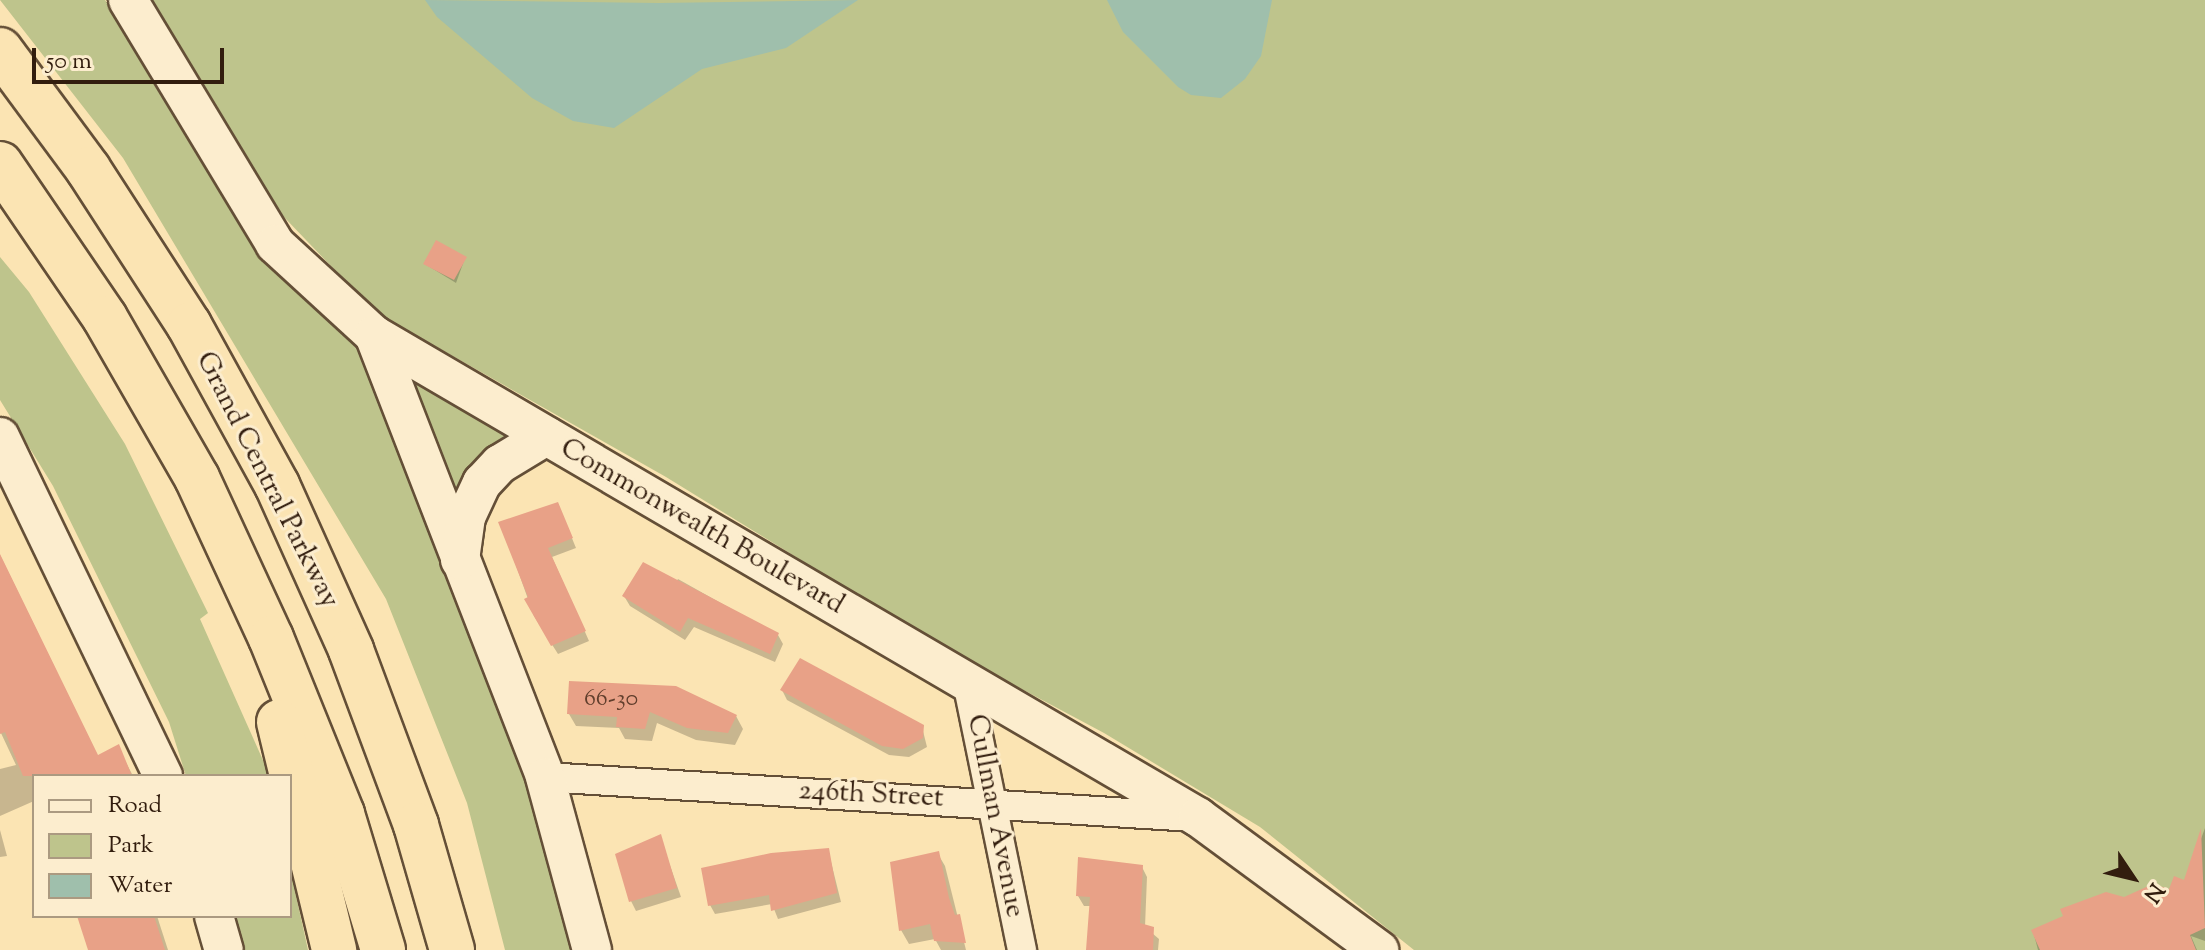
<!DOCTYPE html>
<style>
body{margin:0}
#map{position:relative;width:2205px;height:950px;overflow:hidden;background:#fbe4b3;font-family:"Sorts Mill Goudy",serif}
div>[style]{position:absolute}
.green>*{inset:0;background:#bec48c}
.water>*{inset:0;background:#9fbfac}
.shadow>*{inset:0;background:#0003}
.building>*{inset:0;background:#e8a187}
.roads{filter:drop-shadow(2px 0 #644f37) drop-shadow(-2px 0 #644f37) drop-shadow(0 2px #644f37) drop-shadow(0 -2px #644f37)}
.street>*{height:28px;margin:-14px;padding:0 14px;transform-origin:14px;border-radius:14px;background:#fcedce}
.secondary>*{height:38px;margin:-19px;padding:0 19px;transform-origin:19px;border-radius:19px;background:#fcedce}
.highway>*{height:44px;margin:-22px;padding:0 22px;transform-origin:22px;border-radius:22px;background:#fbe4b3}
span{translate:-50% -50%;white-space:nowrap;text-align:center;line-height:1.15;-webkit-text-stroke:6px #fcedce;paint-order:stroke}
.number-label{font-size:24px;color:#603e2c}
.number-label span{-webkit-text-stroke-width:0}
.street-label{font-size:28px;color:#321d0e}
.legend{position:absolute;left:32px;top:774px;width:260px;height:144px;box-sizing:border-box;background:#fcedce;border:2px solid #ab9a81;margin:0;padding:10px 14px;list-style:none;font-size:24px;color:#321d0e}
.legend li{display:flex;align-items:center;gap:16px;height:40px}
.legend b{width:40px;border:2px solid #ab9a81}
.north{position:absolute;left:2093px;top:838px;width:80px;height:80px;-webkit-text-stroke:6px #fcedce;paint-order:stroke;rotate:125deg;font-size:22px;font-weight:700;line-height:32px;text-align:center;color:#321d0e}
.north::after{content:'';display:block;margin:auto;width:28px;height:36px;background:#321d0e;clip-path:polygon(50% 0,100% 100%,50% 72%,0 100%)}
.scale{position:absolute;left:32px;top:48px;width:192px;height:36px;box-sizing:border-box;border:4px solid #321d0e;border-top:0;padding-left:10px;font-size:24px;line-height:28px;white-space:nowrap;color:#321d0e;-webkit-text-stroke:6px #fcedce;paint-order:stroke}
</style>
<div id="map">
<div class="green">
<i style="clip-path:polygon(0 0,105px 0,372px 365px,536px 787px,581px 950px,505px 950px,467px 803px,386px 599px,123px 158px)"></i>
<i style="clip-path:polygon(141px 0,2205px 0,2205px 950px,1414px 950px,1260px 827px,1104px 733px,934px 642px,666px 477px,375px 312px,260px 192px)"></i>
<i style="clip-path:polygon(0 257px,29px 292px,125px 444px,208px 613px,200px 619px,270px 776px,186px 776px,169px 722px,53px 486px,0 400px)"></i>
<i style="clip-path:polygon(407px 375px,509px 430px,512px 439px,468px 469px,454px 493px)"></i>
<i style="clip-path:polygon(290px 868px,308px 950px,243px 950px,232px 916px,290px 916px)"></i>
</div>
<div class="water">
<i style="clip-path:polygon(425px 0,658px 3px,858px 0,786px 48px,702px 69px,614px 128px,573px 121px,532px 98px,437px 17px)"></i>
<i style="clip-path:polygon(1107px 0,1272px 0,1261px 56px,1245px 79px,1221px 98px,1191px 95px,1178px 87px,1123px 32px)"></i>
</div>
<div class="shadow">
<i style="clip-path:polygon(465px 258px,456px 283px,425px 264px)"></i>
<i style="clip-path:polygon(558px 504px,576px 548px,552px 557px,589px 641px,558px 654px,534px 616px,501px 523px)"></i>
<i style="clip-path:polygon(0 555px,98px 757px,118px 747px,133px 776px,34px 776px,34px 801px,0 816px,0 769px,16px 765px,0 731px)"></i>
<i style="clip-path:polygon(678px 579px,778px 635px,783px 644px,775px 662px,694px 627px,685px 640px,630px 606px,624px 596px,675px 584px)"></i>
<i style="clip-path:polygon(571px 683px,736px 716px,743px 729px,735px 745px,696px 740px,657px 723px,652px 741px,625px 739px,619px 728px,576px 726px,569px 714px)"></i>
<i style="clip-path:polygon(782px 690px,922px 727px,927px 747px,909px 757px,889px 755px,787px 700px)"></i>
<i style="clip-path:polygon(2205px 828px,2205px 941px,2191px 936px,2197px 950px,2038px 950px,2033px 931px,2124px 899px,2171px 892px,2185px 882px)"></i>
<i style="clip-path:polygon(0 830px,7px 856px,0 857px)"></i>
<i style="clip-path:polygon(660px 837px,681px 897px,636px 911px,631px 901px)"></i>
<i style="clip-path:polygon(828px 850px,841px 902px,778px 919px,772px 904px,715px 914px,710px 905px)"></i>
<i style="clip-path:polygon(938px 854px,945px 866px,966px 950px,941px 950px,935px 939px,909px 944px,901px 930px)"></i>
<i style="clip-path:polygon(1142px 867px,1147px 877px,1145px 927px,1159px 939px,1158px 950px,1088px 950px,1091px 906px,1084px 906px,1078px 896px)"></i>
<i style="clip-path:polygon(79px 916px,157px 916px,168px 950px,91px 950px)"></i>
</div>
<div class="building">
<i style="clip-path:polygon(436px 240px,467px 257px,454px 280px,423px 264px)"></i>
<i style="clip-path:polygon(558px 502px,573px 538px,548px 548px,586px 631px,551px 646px,524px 599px,528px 597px,498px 522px)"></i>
<i style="clip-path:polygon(0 554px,98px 755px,119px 744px,132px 776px,23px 776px,5px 732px,0 734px)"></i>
<i style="clip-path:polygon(643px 562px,779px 633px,770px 654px,688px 618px,680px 632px,622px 596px)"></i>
<i style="clip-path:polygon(800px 658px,924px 725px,923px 738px,903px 749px,882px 746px,780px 690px)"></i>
<i style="clip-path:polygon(569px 681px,676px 686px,737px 715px,728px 733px,687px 728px,650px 712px,645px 729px,616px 727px,617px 717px,567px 714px)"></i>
<i style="clip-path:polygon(2201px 828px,2205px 928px,2190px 935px,2196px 950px,2040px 950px,2031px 930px,2063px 916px,2060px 909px,2106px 892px,2124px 897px,2153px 884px,2169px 889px,2174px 876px,2184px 880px)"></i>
<i style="clip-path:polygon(661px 834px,677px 888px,629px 902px,615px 854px)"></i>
<i style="clip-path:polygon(829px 848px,837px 893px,771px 911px,769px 895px,708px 906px,701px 868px,771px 853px)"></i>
<i style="clip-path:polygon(939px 851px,949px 898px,955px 915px,960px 914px,966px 943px,934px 941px,930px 924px,899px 931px,890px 862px)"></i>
<i style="clip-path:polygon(1078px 857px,1143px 865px,1140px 923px,1154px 927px,1153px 950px,1086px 950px,1090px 897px,1076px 896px)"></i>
<i style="clip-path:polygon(77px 916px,154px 916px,165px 950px,88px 950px)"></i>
</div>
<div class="roads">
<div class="street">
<i style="left:967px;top:682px;width:274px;rotate:78.4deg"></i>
<i style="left:545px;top:777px;width:649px;rotate:3.53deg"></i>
</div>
<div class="secondary">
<i style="left:128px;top:0;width:285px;rotate:58.9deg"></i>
<i style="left:275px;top:244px;width:134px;rotate:42.6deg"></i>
<i style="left:374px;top:335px;width:955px;rotate:30.33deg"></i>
<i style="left:1198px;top:817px;width:225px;rotate:36.3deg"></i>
<i style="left:374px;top:335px;width:474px;rotate:68.8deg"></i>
<i style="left:545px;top:777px;width:179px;rotate:74.8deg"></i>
<i style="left:0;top:437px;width:376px;rotate:64.3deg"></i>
<i style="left:460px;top:560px;width:43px;rotate:-82.1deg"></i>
<i style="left:466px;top:517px;width:38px;rotate:-65deg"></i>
<i style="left:482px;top:483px;width:26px;rotate:-47deg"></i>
<i style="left:500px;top:464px;width:54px;rotate:-31.3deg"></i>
<i style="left:214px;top:916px;width:35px;rotate:74deg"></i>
</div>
<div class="highway">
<i style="left:0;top:50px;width:148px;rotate:53.5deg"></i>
<i style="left:88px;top:169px;width:186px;rotate:57.1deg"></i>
<i style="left:189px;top:325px;width:183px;rotate:61.2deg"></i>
<i style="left:277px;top:485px;width:181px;rotate:65.8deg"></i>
<i style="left:351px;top:650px;width:187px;rotate:69.6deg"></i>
<i style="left:416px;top:825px;width:130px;rotate:73.9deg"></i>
<i style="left:0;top:164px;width:186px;rotate:55.7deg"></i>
<i style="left:105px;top:318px;width:185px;rotate:60.1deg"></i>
<i style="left:197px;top:478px;width:176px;rotate:65.2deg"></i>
<i style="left:271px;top:638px;width:190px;rotate:68deg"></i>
<i style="left:342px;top:814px;width:142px;rotate:73.2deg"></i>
<i style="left:279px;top:722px;width:235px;rotate:76.4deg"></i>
</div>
</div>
<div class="number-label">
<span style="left:611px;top:700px">66-30</span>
</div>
<div class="street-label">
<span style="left:267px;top:480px;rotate:63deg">Grand Central Parkway</span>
<span style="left:702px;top:527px;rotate:30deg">Commonwealth Boulevard</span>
<span style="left:871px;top:795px;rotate:3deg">246th Street</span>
<span style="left:995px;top:816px;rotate:79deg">Cullman Avenue</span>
</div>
<ul class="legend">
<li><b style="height:10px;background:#fcedce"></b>Road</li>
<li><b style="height:22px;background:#bec48c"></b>Park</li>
<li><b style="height:22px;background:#9fbfac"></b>Water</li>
</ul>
<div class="north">N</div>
<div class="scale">50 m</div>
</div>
